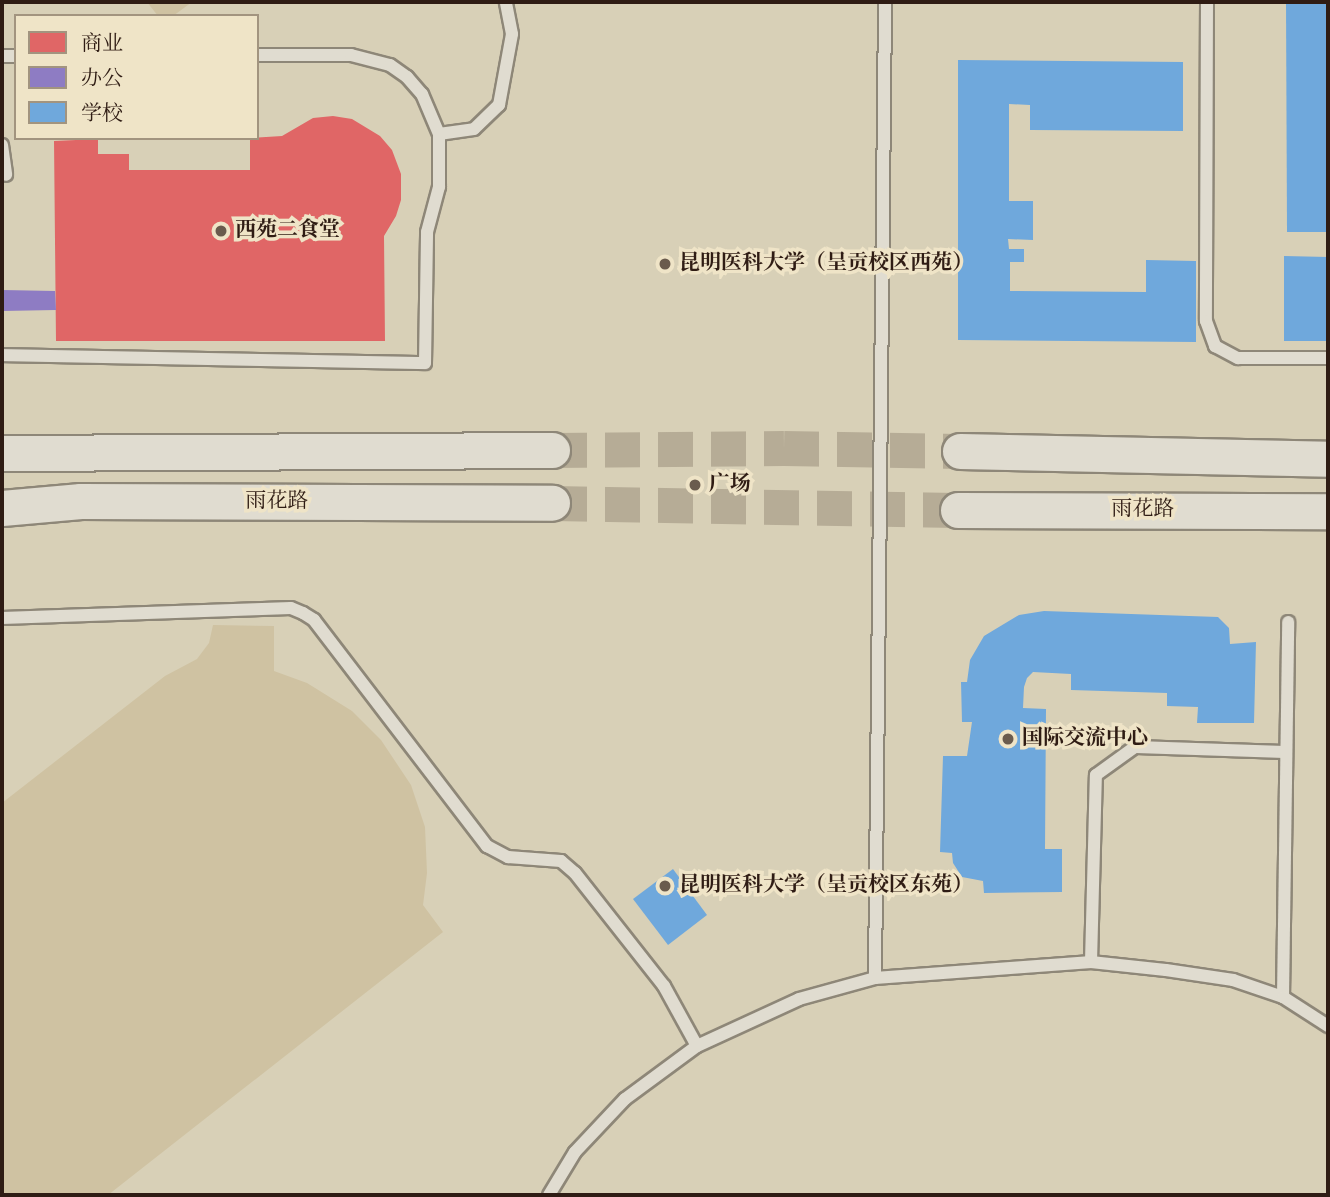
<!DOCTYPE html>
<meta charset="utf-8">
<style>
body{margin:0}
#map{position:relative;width:1330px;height:1197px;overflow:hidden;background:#d8d0b7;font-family:"Sorts Mill Goudy","Noto Serif SC",serif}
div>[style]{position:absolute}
.green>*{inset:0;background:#cfc2a2}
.shops>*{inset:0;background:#e06666}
.offices>*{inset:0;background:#8e7cc3}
.schools>*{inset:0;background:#6fa8dc}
.secondary-tunnel>*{height:35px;margin-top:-17.5px;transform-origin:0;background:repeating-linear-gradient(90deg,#b6ac96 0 35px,transparent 0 53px)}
.roads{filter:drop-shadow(2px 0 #8e8778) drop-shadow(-2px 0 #8e8778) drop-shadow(0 2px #8e8778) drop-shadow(0 -2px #8e8778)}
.lane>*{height:12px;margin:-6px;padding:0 6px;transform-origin:6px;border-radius:6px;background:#e0dcd0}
.secondary>*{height:35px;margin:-17.5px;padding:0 17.5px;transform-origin:17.5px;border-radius:17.5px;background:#e0dcd0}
.dots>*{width:19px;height:19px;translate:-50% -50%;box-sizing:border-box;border:4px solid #efe4c7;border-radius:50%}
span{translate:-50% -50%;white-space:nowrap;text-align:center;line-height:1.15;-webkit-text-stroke:7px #efe4c7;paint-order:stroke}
.poi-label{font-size:21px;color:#2f1c14;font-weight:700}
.left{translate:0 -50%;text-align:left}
.street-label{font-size:21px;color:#2f1c14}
.frame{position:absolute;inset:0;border:4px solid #2f1c14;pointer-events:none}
.legend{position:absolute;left:14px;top:14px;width:245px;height:126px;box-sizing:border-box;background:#efe4c7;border:2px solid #a2947f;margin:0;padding:9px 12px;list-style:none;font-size:21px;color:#2f1c14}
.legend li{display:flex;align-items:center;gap:14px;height:35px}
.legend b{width:35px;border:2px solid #a2947f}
</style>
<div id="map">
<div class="green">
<i style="clip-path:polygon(147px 2px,192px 2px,173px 16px,158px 16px)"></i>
<i style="clip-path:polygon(213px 625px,274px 626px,274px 671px,307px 683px,352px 711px,381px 740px,411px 785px,425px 827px,427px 873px,423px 905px,443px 932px,108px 1195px,2px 1195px,2px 803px,165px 676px,197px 659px,209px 643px)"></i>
</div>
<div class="shops">
<i style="clip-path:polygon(333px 116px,352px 119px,380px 136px,392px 150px,401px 174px,401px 200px,396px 216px,384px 236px,385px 341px,56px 341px,54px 141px,98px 139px,98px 154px,129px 154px,129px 170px,250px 170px,250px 138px,282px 136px,313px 118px)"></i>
</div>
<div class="offices">
<i style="clip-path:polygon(2px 290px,55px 291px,56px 310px,2px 311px)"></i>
</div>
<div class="schools">
<i style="clip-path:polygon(1286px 2px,1328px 2px,1328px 232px,1287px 232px)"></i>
<i style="clip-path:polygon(958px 60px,1183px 62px,1183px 131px,1030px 130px,1030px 105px,1009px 104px,1009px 201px,1033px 201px,1033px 240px,1008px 239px,1009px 249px,1024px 249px,1024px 262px,1010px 262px,1010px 291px,1146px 292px,1146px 260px,1196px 261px,1196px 342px,958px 340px)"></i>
<i style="clip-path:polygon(1284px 256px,1328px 257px,1328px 341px,1284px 341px)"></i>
<i style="clip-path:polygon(1044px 611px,1218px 617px,1229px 628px,1230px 644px,1256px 642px,1254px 723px,1197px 723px,1198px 707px,1167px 706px,1167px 693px,1071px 690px,1071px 674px,1033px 672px,1027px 678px,1024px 687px,1023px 708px,1046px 709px,1045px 849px,1062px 849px,1062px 892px,984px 893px,983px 881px,962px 877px,953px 863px,952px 853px,940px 852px,943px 756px,967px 756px,972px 722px,962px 722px,961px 682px,967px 682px,970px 660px,984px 636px,1019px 615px)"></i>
<i style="clip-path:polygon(673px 869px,707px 915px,668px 945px,633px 899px)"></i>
</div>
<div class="secondary-tunnel">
<i style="left:552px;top:450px;width:232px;rotate:-0.5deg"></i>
<i style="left:784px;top:448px;width:176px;rotate:1deg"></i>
<i style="left:552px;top:503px;width:406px;rotate:1deg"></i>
</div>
<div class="roads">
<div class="lane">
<i style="left:1207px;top:2px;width:319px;rotate:90.2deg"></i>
<i style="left:1206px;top:321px;width:27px;rotate:70deg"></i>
<i style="left:1215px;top:346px;width:26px;rotate:28deg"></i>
<i style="left:1238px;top:358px;width:90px"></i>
<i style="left:257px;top:55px;width:94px"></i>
<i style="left:351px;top:55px;width:40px;rotate:14.4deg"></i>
<i style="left:390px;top:65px;width:21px;rotate:35deg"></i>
<i style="left:407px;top:77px;width:23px;rotate:49deg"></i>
<i style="left:422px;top:94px;width:43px;rotate:67deg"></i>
<i style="left:2px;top:56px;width:14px"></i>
<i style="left:2px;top:145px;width:30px;rotate:82deg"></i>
<i style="left:2px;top:355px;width:423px;rotate:1.1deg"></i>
<i style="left:425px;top:363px;width:131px;rotate:-89.1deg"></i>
<i style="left:427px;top:232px;width:47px;rotate:-75.1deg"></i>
<i style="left:439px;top:187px;width:53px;rotate:-90deg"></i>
<i style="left:439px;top:134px;width:35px;rotate:-8deg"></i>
<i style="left:474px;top:129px;width:35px;rotate:-44deg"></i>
<i style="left:499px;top:105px;width:72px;rotate:-79.6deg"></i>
<i style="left:512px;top:34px;width:33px;rotate:-101deg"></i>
<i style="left:2px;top:618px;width:289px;rotate:-2deg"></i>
<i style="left:291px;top:608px;width:13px;rotate:23deg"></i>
<i style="left:303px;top:613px;width:13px;rotate:32deg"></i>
<i style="left:314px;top:620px;width:285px;rotate:52.6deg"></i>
<i style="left:487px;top:846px;width:24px;rotate:28deg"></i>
<i style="left:508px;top:857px;width:53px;rotate:4.3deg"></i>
<i style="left:561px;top:861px;width:18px;rotate:41deg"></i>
<i style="left:575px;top:873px;width:144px;rotate:51.8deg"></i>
<i style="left:664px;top:986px;width:68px;rotate:61.2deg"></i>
<i style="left:1091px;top:962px;width:187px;rotate:-88.5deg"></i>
<i style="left:1096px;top:775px;width:48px;rotate:-35.7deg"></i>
<i style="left:1135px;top:747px;width:151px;rotate:1.9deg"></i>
<i style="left:875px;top:978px;width:976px;rotate:-89.41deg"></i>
<i style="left:1283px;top:997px;width:375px;rotate:-89.2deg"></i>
<i style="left:549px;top:1195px;width:50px;rotate:-58.8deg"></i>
<i style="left:575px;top:1152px;width:73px;rotate:-46.7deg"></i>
<i style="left:625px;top:1099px;width:89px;rotate:-36.4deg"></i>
<i style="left:697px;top:1046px;width:112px;rotate:-24.7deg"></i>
<i style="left:799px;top:999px;width:79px;rotate:-15.4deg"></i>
<i style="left:875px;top:978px;width:217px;rotate:-4.2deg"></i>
<i style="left:1091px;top:962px;width:75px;rotate:6.1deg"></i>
<i style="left:1166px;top:970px;width:68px;rotate:8.5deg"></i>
<i style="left:1233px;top:980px;width:53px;rotate:18.8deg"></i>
<i style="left:1283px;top:997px;width:54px;rotate:32.8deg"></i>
</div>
<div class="secondary">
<i style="left:960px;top:451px;width:368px;rotate:1.2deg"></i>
<i style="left:2px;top:453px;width:550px;rotate:-0.31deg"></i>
<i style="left:2px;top:508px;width:79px;rotate:-5.1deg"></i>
<i style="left:81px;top:501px;width:471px;rotate:0.2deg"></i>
<i style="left:958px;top:510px;width:370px;rotate:0.2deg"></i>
</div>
</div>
<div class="dots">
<i style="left:221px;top:231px;background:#6a5b4d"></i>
<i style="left:665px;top:264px;background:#6a5b4d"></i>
<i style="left:695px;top:485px;background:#6a5b4d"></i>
<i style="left:1008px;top:739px;background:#6a5b4d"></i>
<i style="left:665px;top:886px;background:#6a5b4d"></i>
</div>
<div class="poi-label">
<span class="left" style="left:235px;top:231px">西苑二食堂</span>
<span class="left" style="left:679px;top:264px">昆明医科大学（呈贡校区西苑）</span>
<span class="left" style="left:709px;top:485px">广场</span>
<span class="left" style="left:1022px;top:739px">国际交流中心</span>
<span class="left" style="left:679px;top:886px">昆明医科大学（呈贡校区东苑）</span>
</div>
<div class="street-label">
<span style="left:277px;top:502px">雨花路</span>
<span style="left:1143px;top:510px">雨花路</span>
</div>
<div class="frame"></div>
<ul class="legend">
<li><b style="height:19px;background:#e06666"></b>商业</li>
<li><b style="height:19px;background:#8e7cc3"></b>办公</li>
<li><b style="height:19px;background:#6fa8dc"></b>学校</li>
</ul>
</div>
